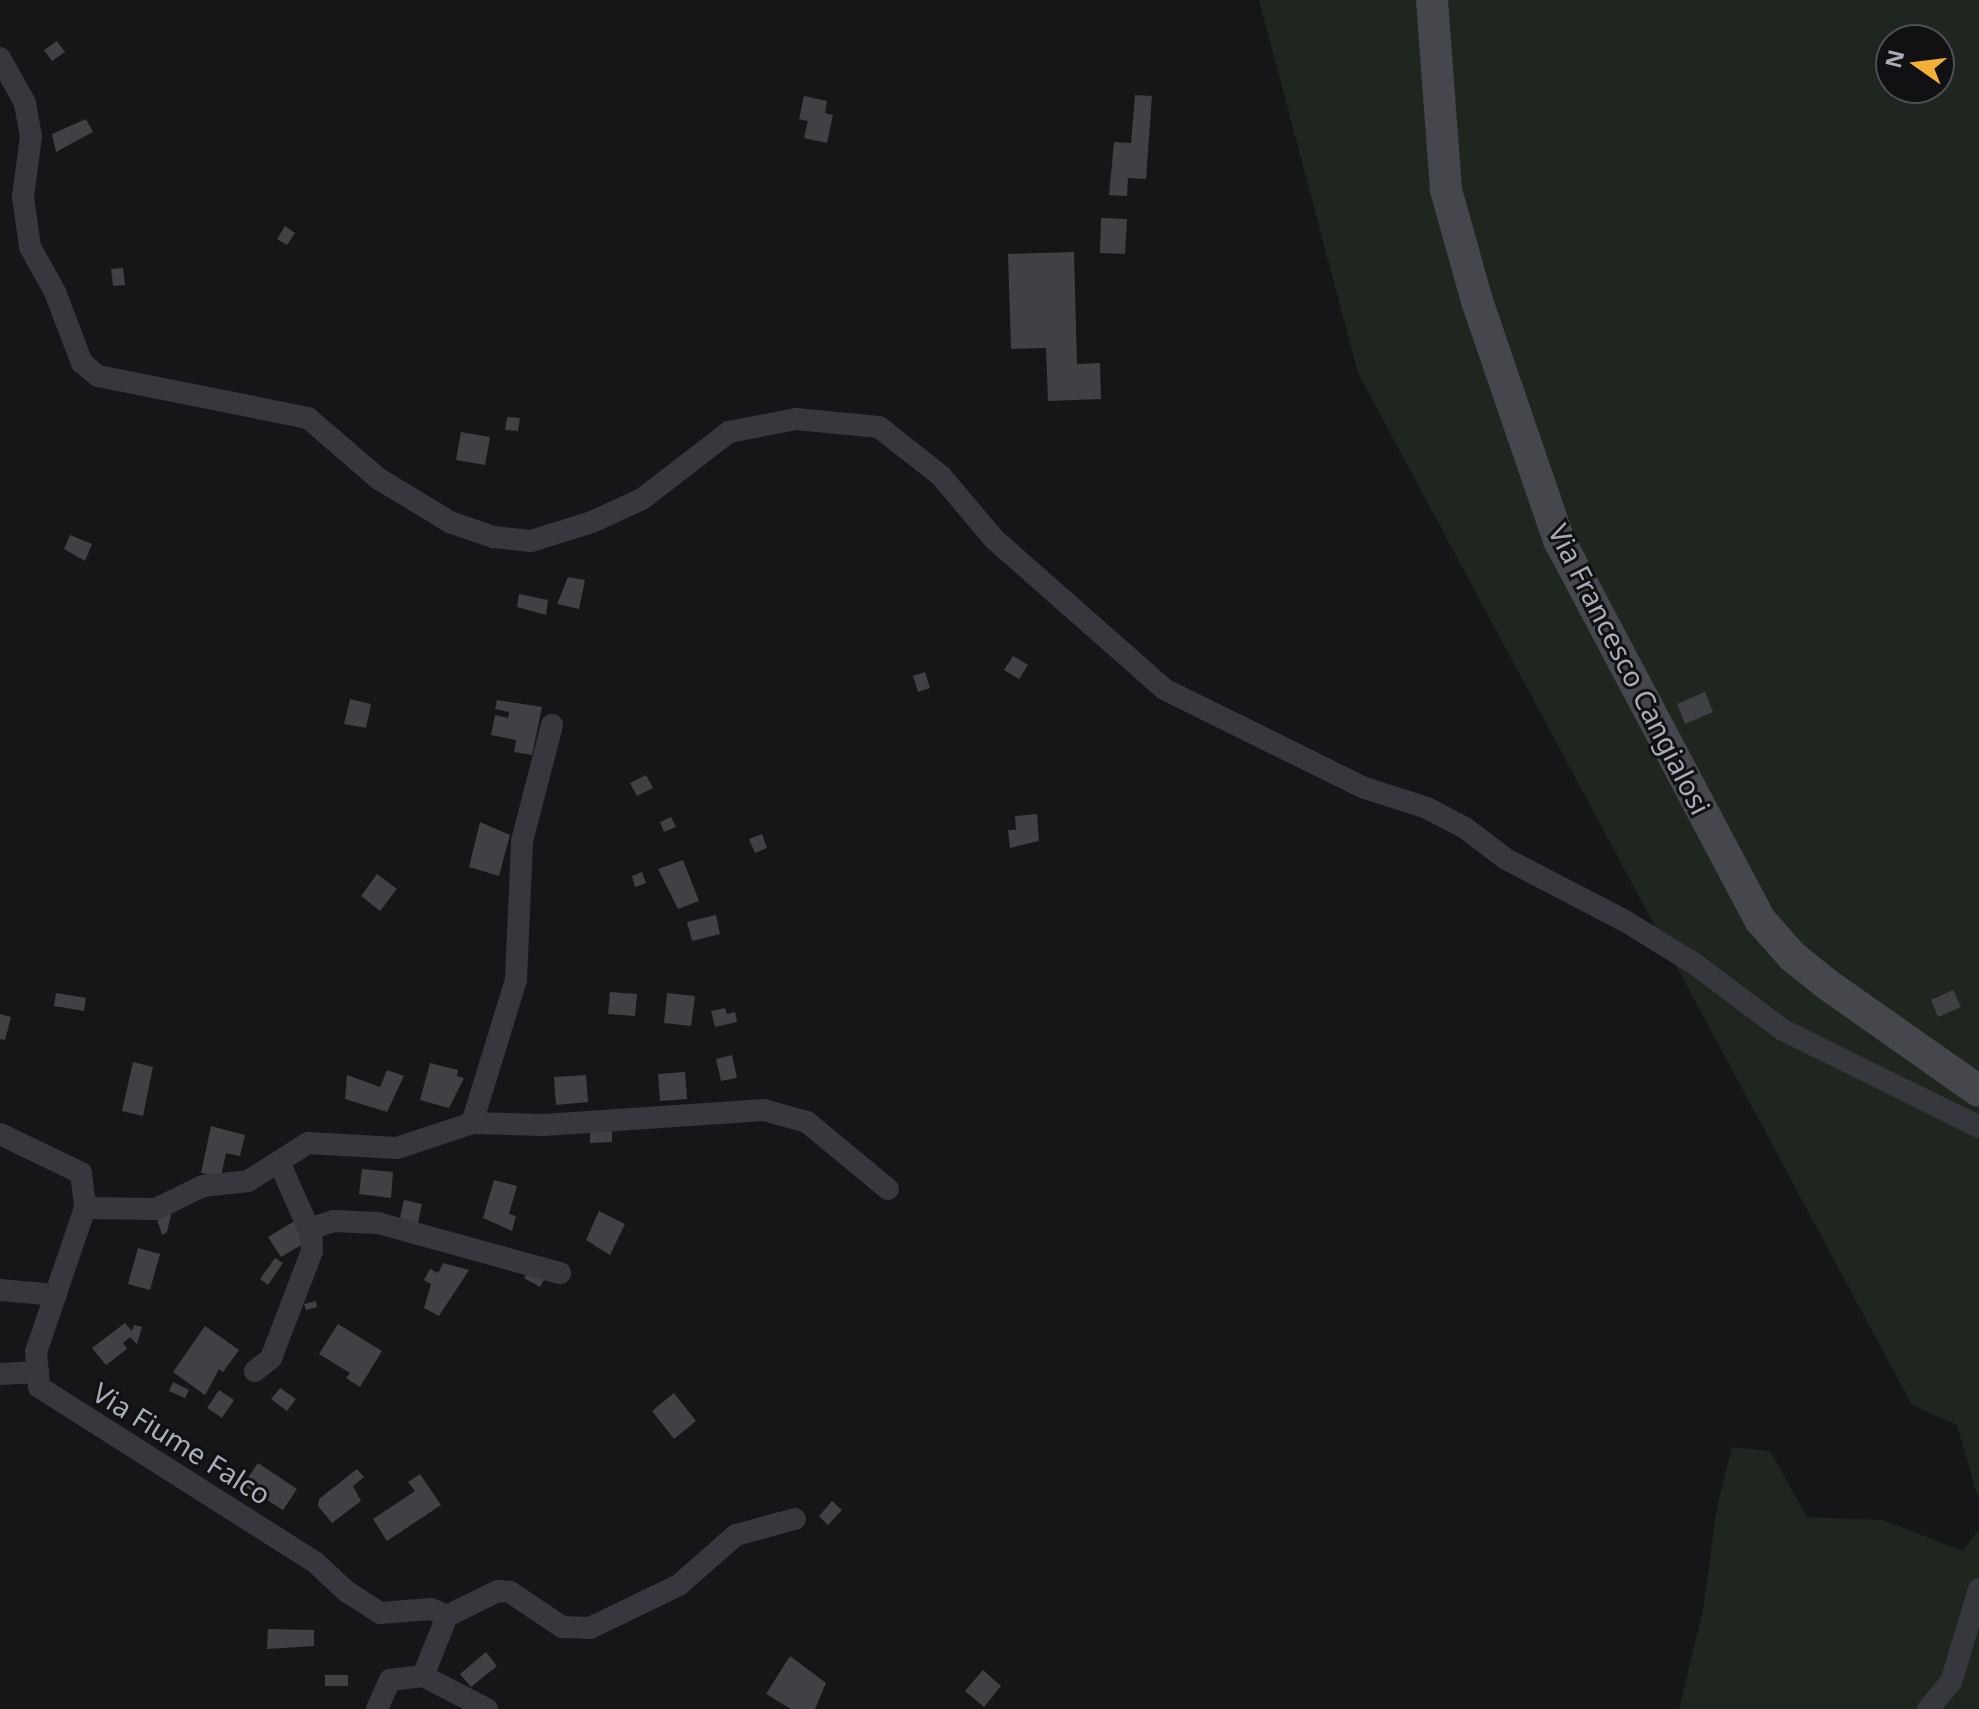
<!DOCTYPE html>
<style>
body{margin:0}
#map{position:relative;width:1979px;height:1709px;overflow:hidden;background:#161618;font-family:"Noto Sans",sans-serif}
div>[style]{position:absolute}
.green>*{inset:0;background:#1e261f}
.building>*{inset:0;background:#404145}
.street>*{height:22px;margin:-11px;padding:0 11px;transform-origin:11px;border-radius:11px;background:#37383d}
.secondary>*{height:32px;margin:-16px;padding:0 16px;transform-origin:16px;border-radius:16px;background:#45474d}
span{translate:-50% -50%;white-space:nowrap;text-align:center;line-height:1.15;-webkit-text-stroke:6px #111113;paint-order:stroke}
.street-label{font-size:28px;color:#a8adb8}
.north{position:absolute;left:1875px;top:24px;width:80px;height:80px;box-sizing:border-box;background:#111113;border:2px solid #4d4f55;border-radius:50%;rotate:284deg;font-size:22px;font-weight:700;line-height:32px;text-align:center;color:#a8adb8}
.north::after{content:'';display:block;margin:auto;width:28px;height:36px;background:#f2b134;clip-path:polygon(50% 0,100% 100%,50% 72%,0 100%)}
</style>
<div id="map">
<div class="green">
<i style="clip-path:polygon(evenodd,1259px 0,1979px 0,1979px 1501px,1957px 1425px,1912px 1405px,1358px 373px,1259px 0,1891px 40px,1939px 40px,1939px 88px,1891px 88px,1891px 40px)"></i>
<i style="clip-path:polygon(1732px 1447px,1770px 1451px,1807px 1517px,1883px 1520px,1963px 1551px,1979px 1529px,1979px 1709px,1679px 1709px,1703px 1610px,1717px 1507px)"></i>
</div>
<div class="building">
<i style="clip-path:polygon(57px 41px,65px 52px,52px 61px,44px 50px)"></i>
<i style="clip-path:polygon(1135px 95px,1152px 96px,1146px 179px,1128px 178px,1127px 196px,1109px 195px,1114px 142px,1131px 143px)"></i>
<i style="clip-path:polygon(804px 96px,827px 101px,825px 113px,833px 115px,827px 143px,804px 138px,808px 121px,799px 119px)"></i>
<i style="clip-path:polygon(86px 119px,93px 132px,56px 152px,52px 134px)"></i>
<i style="clip-path:polygon(1101px 218px,1127px 219px,1125px 254px,1100px 253px)"></i>
<i style="clip-path:polygon(285px 226px,295px 233px,287px 245px,277px 239px)"></i>
<i style="clip-path:polygon(1074px 252px,1077px 364px,1100px 363px,1101px 399px,1048px 401px,1046px 348px,1011px 349px,1008px 254px)"></i>
<i style="clip-path:polygon(123px 268px,125px 285px,113px 286px,111px 269px)"></i>
<i style="clip-path:polygon(507px 417px,520px 418px,518px 431px,505px 430px)"></i>
<i style="clip-path:polygon(461px 432px,490px 437px,485px 465px,456px 460px)"></i>
<i style="clip-path:polygon(70px 535px,92px 544px,85px 561px,64px 549px)"></i>
<i style="clip-path:polygon(568px 577px,585px 580px,579px 609px,557px 604px)"></i>
<i style="clip-path:polygon(519px 594px,548px 600px,546px 615px,517px 607px)"></i>
<i style="clip-path:polygon(1013px 656px,1028px 665px,1019px 679px,1004px 670px)"></i>
<i style="clip-path:polygon(925px 672px,930px 688px,918px 692px,913px 676px)"></i>
<i style="clip-path:polygon(1705px 692px,1713px 712px,1685px 724px,1677px 704px)"></i>
<i style="clip-path:polygon(350px 699px,371px 704px,366px 728px,344px 724px)"></i>
<i style="clip-path:polygon(497px 700px,542px 707px,532px 755px,514px 752px,516px 740px,491px 735px,495px 715px,508px 718px,509px 712px,495px 709px)"></i>
<i style="clip-path:polygon(646px 775px,653px 788px,637px 796px,630px 783px)"></i>
<i style="clip-path:polygon(1037px 814px,1039px 841px,1010px 848px,1008px 830px,1016px 830px,1015px 816px)"></i>
<i style="clip-path:polygon(671px 817px,676px 827px,664px 832px,660px 822px)"></i>
<i style="clip-path:polygon(480px 822px,510px 835px,499px 876px,469px 867px)"></i>
<i style="clip-path:polygon(762px 834px,767px 848px,755px 853px,749px 839px)"></i>
<i style="clip-path:polygon(683px 860px,699px 901px,678px 909px,658px 869px)"></i>
<i style="clip-path:polygon(642px 872px,646px 883px,635px 887px,632px 876px)"></i>
<i style="clip-path:polygon(377px 874px,397px 889px,380px 911px,361px 896px)"></i>
<i style="clip-path:polygon(716px 915px,720px 934px,692px 941px,687px 922px)"></i>
<i style="clip-path:polygon(1953px 990px,1961px 1007px,1938px 1017px,1931px 1000px)"></i>
<i style="clip-path:polygon(610px 992px,637px 994px,635px 1016px,608px 1014px)"></i>
<i style="clip-path:polygon(56px 993px,86px 998px,84px 1011px,54px 1006px)"></i>
<i style="clip-path:polygon(667px 993px,695px 996px,691px 1026px,664px 1023px)"></i>
<i style="clip-path:polygon(725px 1008px,727px 1014px,735px 1012px,737px 1022px,715px 1027px,711px 1011px)"></i>
<i style="clip-path:polygon(0 1014px,11px 1017px,5px 1040px,0 1039px)"></i>
<i style="clip-path:polygon(732px 1055px,737px 1078px,721px 1081px,716px 1059px)"></i>
<i style="clip-path:polygon(133px 1062px,153px 1067px,143px 1116px,122px 1111px)"></i>
<i style="clip-path:polygon(430px 1063px,458px 1070px,457px 1076px,464px 1078px,449px 1108px,420px 1100px)"></i>
<i style="clip-path:polygon(387px 1070px,404px 1076px,387px 1112px,345px 1099px,347px 1075px,380px 1087px)"></i>
<i style="clip-path:polygon(685px 1072px,687px 1099px,660px 1101px,658px 1074px)"></i>
<i style="clip-path:polygon(586px 1075px,588px 1102px,556px 1105px,554px 1077px)"></i>
<i style="clip-path:polygon(211px 1126px,245px 1135px,240px 1156px,226px 1153px,221px 1177px,201px 1173px)"></i>
<i style="clip-path:polygon(612px 1126px,612px 1142px,590px 1143px,590px 1127px)"></i>
<i style="clip-path:polygon(362px 1169px,393px 1172px,391px 1198px,359px 1194px)"></i>
<i style="clip-path:polygon(494px 1180px,517px 1186px,509px 1214px,516px 1216px,512px 1231px,483px 1218px)"></i>
<i style="clip-path:polygon(404px 1200px,422px 1204px,418px 1223px,400px 1218px)"></i>
<i style="clip-path:polygon(172px 1211px,167px 1232px,162px 1235px,157px 1219px)"></i>
<i style="clip-path:polygon(599px 1211px,625px 1224px,610px 1255px,586px 1240px)"></i>
<i style="clip-path:polygon(296px 1220px,308px 1241px,281px 1257px,268px 1237px)"></i>
<i style="clip-path:polygon(138px 1248px,160px 1254px,150px 1290px,128px 1284px)"></i>
<i style="clip-path:polygon(275px 1258px,283px 1263px,268px 1285px,260px 1279px)"></i>
<i style="clip-path:polygon(443px 1263px,469px 1270px,439px 1316px,424px 1308px,431px 1284px,424px 1280px,430px 1269px,438px 1273px)"></i>
<i style="clip-path:polygon(531px 1266px,547px 1275px,540px 1287px,524px 1278px)"></i>
<i style="clip-path:polygon(316px 1301px,317px 1307px,306px 1310px,304px 1304px)"></i>
<i style="clip-path:polygon(125px 1323px,132px 1331px,134px 1325px,142px 1327px,137px 1344px,130px 1337px,123px 1343px,127px 1349px,106px 1365px,92px 1348px)"></i>
<i style="clip-path:polygon(338px 1324px,382px 1351px,360px 1387px,346px 1378px,350px 1373px,319px 1354px)"></i>
<i style="clip-path:polygon(205px 1326px,239px 1350px,223px 1372px,219px 1369px,205px 1395px,173px 1372px)"></i>
<i style="clip-path:polygon(173px 1382px,189px 1390px,185px 1398px,169px 1391px)"></i>
<i style="clip-path:polygon(280px 1388px,296px 1399px,287px 1411px,271px 1399px)"></i>
<i style="clip-path:polygon(219px 1390px,234px 1400px,222px 1418px,207px 1408px)"></i>
<i style="clip-path:polygon(674px 1393px,696px 1421px,674px 1439px,652px 1411px)"></i>
<i style="clip-path:polygon(258px 1463px,297px 1489px,283px 1510px,243px 1485px)"></i>
<i style="clip-path:polygon(357px 1469px,364px 1477px,353px 1486px,361px 1501px,332px 1523px,318px 1506px,319px 1499px)"></i>
<i style="clip-path:polygon(420px 1474px,441px 1505px,387px 1541px,373px 1519px,415px 1491px,408px 1482px)"></i>
<i style="clip-path:polygon(832px 1501px,842px 1510px,828px 1525px,819px 1516px)"></i>
<i style="clip-path:polygon(268px 1629px,314px 1630px,314px 1646px,267px 1649px)"></i>
<i style="clip-path:polygon(486px 1652px,497px 1666px,471px 1687px,460px 1674px)"></i>
<i style="clip-path:polygon(790px 1656px,826px 1683px,815px 1709px,791px 1709px,766px 1694px)"></i>
<i style="clip-path:polygon(983px 1670px,1001px 1686px,984px 1707px,965px 1691px)"></i>
<i style="clip-path:polygon(325px 1675px,348px 1675px,348px 1686px,325px 1686px)"></i>
</div>
<div class="street">
<i style="left:0;top:58px;width:51px;rotate:60.9deg"></i>
<i style="left:25px;top:103px;width:34px;rotate:80deg"></i>
<i style="left:31px;top:136px;width:62px;rotate:97.5deg"></i>
<i style="left:23px;top:197px;width:50px;rotate:82deg"></i>
<i style="left:30px;top:247px;width:51px;rotate:60.9deg"></i>
<i style="left:55px;top:292px;width:76px;rotate:69.2deg"></i>
<i style="left:82px;top:363px;width:21px;rotate:39deg"></i>
<i style="left:98px;top:376px;width:214px;rotate:11.3deg"></i>
<i style="left:308px;top:418px;width:94px;rotate:40.7deg"></i>
<i style="left:379px;top:479px;width:83px;rotate:31.2deg"></i>
<i style="left:450px;top:522px;width:46px;rotate:19.2deg"></i>
<i style="left:493px;top:537px;width:38px;rotate:6deg"></i>
<i style="left:531px;top:541px;width:64px;rotate:-17.3deg"></i>
<i style="left:592px;top:522px;width:55px;rotate:-24.7deg"></i>
<i style="left:642px;top:499px;width:110px;rotate:-37.6deg"></i>
<i style="left:729px;top:432px;width:68px;rotate:-11deg"></i>
<i style="left:796px;top:419px;width:83px;rotate:5.5deg"></i>
<i style="left:879px;top:427px;width:79px;rotate:38.3deg"></i>
<i style="left:941px;top:476px;width:82px;rotate:49.9deg"></i>
<i style="left:994px;top:539px;width:227px;rotate:41.4deg"></i>
<i style="left:1164px;top:689px;width:221px;rotate:26.3deg"></i>
<i style="left:1362px;top:787px;width:68px;rotate:17.9deg"></i>
<i style="left:1427px;top:808px;width:43px;rotate:27.8deg"></i>
<i style="left:1465px;top:828px;width:51px;rotate:37.1deg"></i>
<i style="left:1506px;top:859px;width:134px;rotate:27.5deg"></i>
<i style="left:1625px;top:921px;width:82px;rotate:31.6deg"></i>
<i style="left:1695px;top:964px;width:110px;rotate:36.9deg"></i>
<i style="left:1783px;top:1030px;width:219px;rotate:26.3deg"></i>
<i style="left:472px;top:1123px;width:72px;rotate:1.6deg"></i>
<i style="left:544px;top:1125px;width:221px;rotate:-3.9deg"></i>
<i style="left:764px;top:1110px;width:45px;rotate:15.6deg"></i>
<i style="left:807px;top:1122px;width:105px;rotate:39.6deg"></i>
<i style="left:0;top:1134px;width:90px;rotate:25.7deg"></i>
<i style="left:81px;top:1173px;width:35px;rotate:83deg"></i>
<i style="left:85px;top:1208px;width:152px;rotate:108.8deg"></i>
<i style="left:36px;top:1352px;width:35px;rotate:85deg"></i>
<i style="left:39px;top:1387px;width:327px;rotate:32.4deg"></i>
<i style="left:315px;top:1562px;width:42px;rotate:43.1deg"></i>
<i style="left:346px;top:1591px;width:40px;rotate:32.9deg"></i>
<i style="left:380px;top:1613px;width:51px;rotate:-4.5deg"></i>
<i style="left:431px;top:1609px;width:17px;rotate:24deg"></i>
<i style="left:447px;top:1616px;width:65px;rotate:111.8deg"></i>
<i style="left:423px;top:1676px;width:72px;rotate:27.3deg"></i>
<i style="left:85px;top:1208px;width:71px;rotate:0.8deg"></i>
<i style="left:156px;top:1209px;width:52px;rotate:-26.1deg"></i>
<i style="left:203px;top:1186px;width:45px;rotate:-6.3deg"></i>
<i style="left:248px;top:1181px;width:71px;rotate:-32.3deg"></i>
<i style="left:308px;top:1143px;width:89px;rotate:3.2deg"></i>
<i style="left:397px;top:1148px;width:79px;rotate:-18.4deg"></i>
<i style="left:472px;top:1123px;width:150px;rotate:-72.9deg"></i>
<i style="left:516px;top:980px;width:139px;rotate:-87.5deg"></i>
<i style="left:522px;top:841px;width:120px;rotate:-75.5deg"></i>
<i style="left:309px;top:1229px;width:26px;rotate:-18deg"></i>
<i style="left:334px;top:1221px;width:44px;rotate:2.6deg"></i>
<i style="left:378px;top:1223px;width:189px;rotate:15.4deg"></i>
<i style="left:0;top:1290px;width:56px;rotate:5.1deg"></i>
<i style="left:255px;top:1371px;width:21px;rotate:-39deg"></i>
<i style="left:271px;top:1358px;width:115px;rotate:-69deg"></i>
<i style="left:312px;top:1251px;width:17px;rotate:-93deg"></i>
<i style="left:311px;top:1234px;width:77px;rotate:-113.9deg"></i>
<i style="left:0;top:1374px;width:38px;rotate:-3deg"></i>
<i style="left:447px;top:1616px;width:57px;rotate:-26.1deg"></i>
<i style="left:498px;top:1591px;width:12px;rotate:5deg"></i>
<i style="left:510px;top:1592px;width:63px;rotate:33.9deg"></i>
<i style="left:562px;top:1627px;width:28px;rotate:2deg"></i>
<i style="left:590px;top:1628px;width:99px;rotate:-25.8deg"></i>
<i style="left:679px;top:1585px;width:76px;rotate:-41.3deg"></i>
<i style="left:736px;top:1535px;width:61px;rotate:-15.2deg"></i>
<i style="left:377px;top:1709px;width:32px;rotate:-66deg"></i>
<i style="left:390px;top:1680px;width:33px;rotate:-7deg"></i>
<i style="left:1928px;top:1709px;width:35px;rotate:-50deg"></i>
<i style="left:1951px;top:1682px;width:97px;rotate:-73.2deg"></i>
</div>
<div class="secondary">
<i style="left:1432px;top:0;width:191px;rotate:85.8deg"></i>
<i style="left:1446px;top:190px;width:115px;rotate:74.4deg"></i>
<i style="left:1477px;top:301px;width:253px;rotate:71.1deg"></i>
<i style="left:1559px;top:540px;width:431px;rotate:62.1deg"></i>
<i style="left:1761px;top:921px;width:47px;rotate:48.5deg"></i>
<i style="left:1792px;top:956px;width:46px;rotate:38.9deg"></i>
<i style="left:1828px;top:985px;width:184px;rotate:35.1deg"></i>
</div>
<div class="street-label">
<span style="left:1630px;top:669px;rotate:63deg">Via Francesco Cangialosi</span>
<span style="left:182px;top:1443px;rotate:32deg">Via Fiume Falco</span>
</div>
<div class="north">N</div>
</div>
